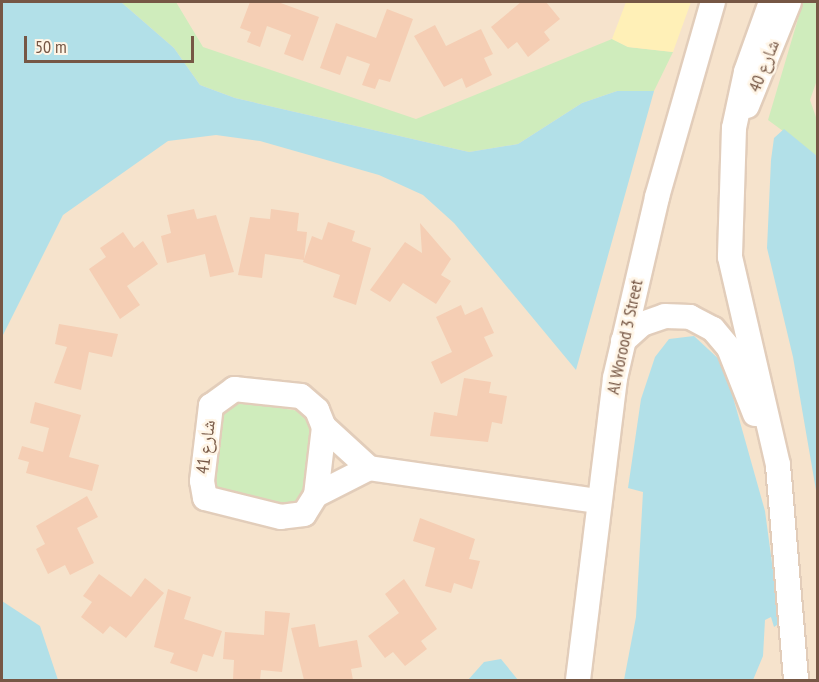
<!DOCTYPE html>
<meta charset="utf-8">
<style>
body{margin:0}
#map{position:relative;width:819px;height:682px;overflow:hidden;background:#fef2de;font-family:"PT Sans Narrow","Noto Naskh Arabic",sans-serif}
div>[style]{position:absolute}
.residential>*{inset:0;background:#f6e3cc}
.green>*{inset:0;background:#cfecbc}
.sand>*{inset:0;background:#fff0b7}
.water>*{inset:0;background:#b2e0e8}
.building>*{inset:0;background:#f5ceb4}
.roads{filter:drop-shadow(2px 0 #e2cdba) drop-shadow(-2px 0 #e2cdba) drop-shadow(0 2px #e2cdba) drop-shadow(0 -2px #e2cdba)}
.minor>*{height:24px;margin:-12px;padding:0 12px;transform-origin:12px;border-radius:12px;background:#fff}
span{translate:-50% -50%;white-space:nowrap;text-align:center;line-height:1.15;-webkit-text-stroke:5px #fff5e6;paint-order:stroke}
.street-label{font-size:18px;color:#765745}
.frame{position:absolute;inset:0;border:3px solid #765745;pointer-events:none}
.scale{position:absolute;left:24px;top:36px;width:170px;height:27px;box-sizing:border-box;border:3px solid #765745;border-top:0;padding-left:8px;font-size:18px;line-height:21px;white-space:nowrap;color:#765745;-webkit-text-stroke:4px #fff5e6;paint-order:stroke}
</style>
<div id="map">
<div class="residential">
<i style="clip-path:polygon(2px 2px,817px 2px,817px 680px,2px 680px)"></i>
</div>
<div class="green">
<i style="clip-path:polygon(121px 2px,176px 2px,203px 47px,416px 119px,612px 39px,628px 47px,673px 52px,654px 91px,617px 91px,582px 103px,518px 144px,469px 152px,235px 98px,200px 85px,174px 48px)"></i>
<i style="clip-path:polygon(803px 2px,817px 2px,817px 80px,810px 100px,817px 120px,817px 156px,768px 120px)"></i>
<i style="clip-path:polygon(238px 401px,305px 412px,315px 430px,306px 494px,295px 506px,211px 487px,221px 406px)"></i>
</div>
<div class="sand">
<i style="clip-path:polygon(626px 2px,691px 2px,673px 52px,628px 47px,612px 39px)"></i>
</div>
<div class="water">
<i style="clip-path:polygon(2px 2px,121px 2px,174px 48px,200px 85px,235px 98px,469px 152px,518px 144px,582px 103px,617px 91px,654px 91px,576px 370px,454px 223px,423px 195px,379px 175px,260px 141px,216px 135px,168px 141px,63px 215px,2px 337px)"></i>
<i style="clip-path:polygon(784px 129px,817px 156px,817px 496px,793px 357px,767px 248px,771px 160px,774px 138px)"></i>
<i style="clip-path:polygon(694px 336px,722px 362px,733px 397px,765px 511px,780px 623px,774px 627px,771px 617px,765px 620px,763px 656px,753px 680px,624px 680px,636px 617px,643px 492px,628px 488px,641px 399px,655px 357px,669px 339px)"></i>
<i style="clip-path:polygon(2px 601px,40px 626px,58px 680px,2px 680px)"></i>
<i style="clip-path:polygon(501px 659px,518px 680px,468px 680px,484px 662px)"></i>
</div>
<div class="building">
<i style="clip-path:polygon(250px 2px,278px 2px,319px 17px,303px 61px,284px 54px,291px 35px,267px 26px,260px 47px,247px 42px,251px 32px,240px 28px)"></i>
<i style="clip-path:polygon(521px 2px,546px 2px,560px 19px,544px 32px,550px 40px,528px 57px,517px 42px,508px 49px,491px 27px)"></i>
<i style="clip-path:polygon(387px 9px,413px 19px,390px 82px,379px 79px,375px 89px,362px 85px,370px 64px,347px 56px,340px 75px,320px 68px,336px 23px,376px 38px)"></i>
<i style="clip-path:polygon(435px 25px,446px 46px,481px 29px,493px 54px,484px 58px,492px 75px,466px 88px,462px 78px,444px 87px,414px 36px)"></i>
<i style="clip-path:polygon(194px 209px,197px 219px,216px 215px,234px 272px,210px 277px,205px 254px,167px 263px,161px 236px,171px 233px,167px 215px)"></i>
<i style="clip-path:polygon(271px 209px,299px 213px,297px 231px,307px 232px,304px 260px,265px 254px,262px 278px,238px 275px,250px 217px,270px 219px)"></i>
<i style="clip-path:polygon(328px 222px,355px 231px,352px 241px,371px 248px,356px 305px,333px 297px,340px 275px,303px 262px,312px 236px,322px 240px)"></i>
<i style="clip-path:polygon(420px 223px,451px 259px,441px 275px,451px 281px,436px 304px,403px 283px,390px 302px,370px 290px,405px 242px,422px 253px)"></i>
<i style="clip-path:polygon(123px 232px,134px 248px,143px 241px,158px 264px,127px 286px,140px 305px,120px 319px,89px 269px,106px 257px,100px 248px)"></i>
<i style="clip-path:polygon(461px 305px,465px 315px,482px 307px,494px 333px,484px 337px,493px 356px,441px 384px,431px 362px,452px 352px,436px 317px)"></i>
<i style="clip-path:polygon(59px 324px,118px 334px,112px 357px,89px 352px,81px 390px,54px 383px,67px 347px,55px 344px)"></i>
<i style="clip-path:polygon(464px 378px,491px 382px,489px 393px,507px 396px,502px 424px,492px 422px,488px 442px,430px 436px,434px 412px,457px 416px)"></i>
<i style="clip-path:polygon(35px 402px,81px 415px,69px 457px,99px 465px,92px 491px,26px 473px,29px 462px,18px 459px,22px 446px,43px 452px,49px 428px,30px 423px)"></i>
<i style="clip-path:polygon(87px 496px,98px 517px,77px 528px,94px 563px,70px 575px,65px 565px,48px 574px,36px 549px,45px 544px,36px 526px)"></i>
<i style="clip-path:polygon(420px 518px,475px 539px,469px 559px,480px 561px,472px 589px,454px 583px,451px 593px,425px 586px,435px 548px,413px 541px)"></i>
<i style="clip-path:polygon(99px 574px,131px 597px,145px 578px,164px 593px,126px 638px,110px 626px,103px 634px,81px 617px,92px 602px,83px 596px)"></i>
<i style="clip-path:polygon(404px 579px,437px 629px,421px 641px,427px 649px,405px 666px,393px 652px,385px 658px,368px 636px,399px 613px,385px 594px)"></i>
<i style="clip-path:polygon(168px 589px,191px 597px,184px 619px,222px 631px,213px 657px,203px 654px,197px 672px,170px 663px,174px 653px,154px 647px)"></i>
<i style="clip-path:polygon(265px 611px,290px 613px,282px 672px,261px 670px,260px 680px,233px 679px,234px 660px,223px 659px,225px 632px,264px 635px)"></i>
<i style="clip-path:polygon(315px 624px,319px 647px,357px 640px,362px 667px,351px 669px,353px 680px,304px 680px,291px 628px)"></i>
</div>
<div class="roads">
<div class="minor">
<i style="left:771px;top:2px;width:74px;rotate:109.7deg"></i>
<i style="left:746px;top:72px;width:57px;rotate:102.1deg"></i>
<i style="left:734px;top:128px;width:129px;rotate:91.8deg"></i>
<i style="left:730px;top:257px;width:213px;rotate:77deg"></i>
<i style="left:778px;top:465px;width:216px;rotate:85.2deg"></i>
<i style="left:747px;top:106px;width:112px;rotate:-68deg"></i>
<i style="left:623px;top:341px;width:25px;rotate:-42deg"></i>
<i style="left:642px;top:324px;width:24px;rotate:-19deg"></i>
<i style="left:665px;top:316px;width:25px;rotate:2deg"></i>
<i style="left:690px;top:317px;width:26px;rotate:28deg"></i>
<i style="left:713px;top:329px;width:25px;rotate:50deg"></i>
<i style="left:729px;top:348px;width:71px;rotate:68.5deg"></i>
<i style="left:234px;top:389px;width:67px;rotate:6deg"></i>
<i style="left:301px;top:396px;width:21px;rotate:41deg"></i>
<i style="left:317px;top:410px;width:18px;rotate:68deg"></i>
<i style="left:324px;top:427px;width:68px;rotate:96.7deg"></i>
<i style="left:316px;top:495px;width:22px;rotate:122deg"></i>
<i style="left:304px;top:514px;width:23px;rotate:173deg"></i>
<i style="left:281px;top:517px;width:78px;rotate:-166deg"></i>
<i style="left:205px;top:498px;width:17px;rotate:-100deg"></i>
<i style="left:202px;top:481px;width:76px;rotate:-83.2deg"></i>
<i style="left:211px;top:406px;width:29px;rotate:-36deg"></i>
<i style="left:324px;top:427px;width:61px;rotate:42.3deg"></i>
<i style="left:316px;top:495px;width:59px;rotate:-27deg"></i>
<i style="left:369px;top:468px;width:230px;rotate:8.2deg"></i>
<i style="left:578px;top:680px;width:304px;rotate:-83deg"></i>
<i style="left:615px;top:378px;width:186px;rotate:-76.9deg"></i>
<i style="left:657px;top:197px;width:203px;rotate:-74deg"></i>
</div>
</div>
<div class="street-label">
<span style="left:764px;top:66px;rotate:-68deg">شارع 40</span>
<span style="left:625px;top:337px;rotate:-78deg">Al Worood 3 Street</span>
<span style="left:206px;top:447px;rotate:-83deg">شارع 41</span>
</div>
<div class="frame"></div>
<div class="scale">50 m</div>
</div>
